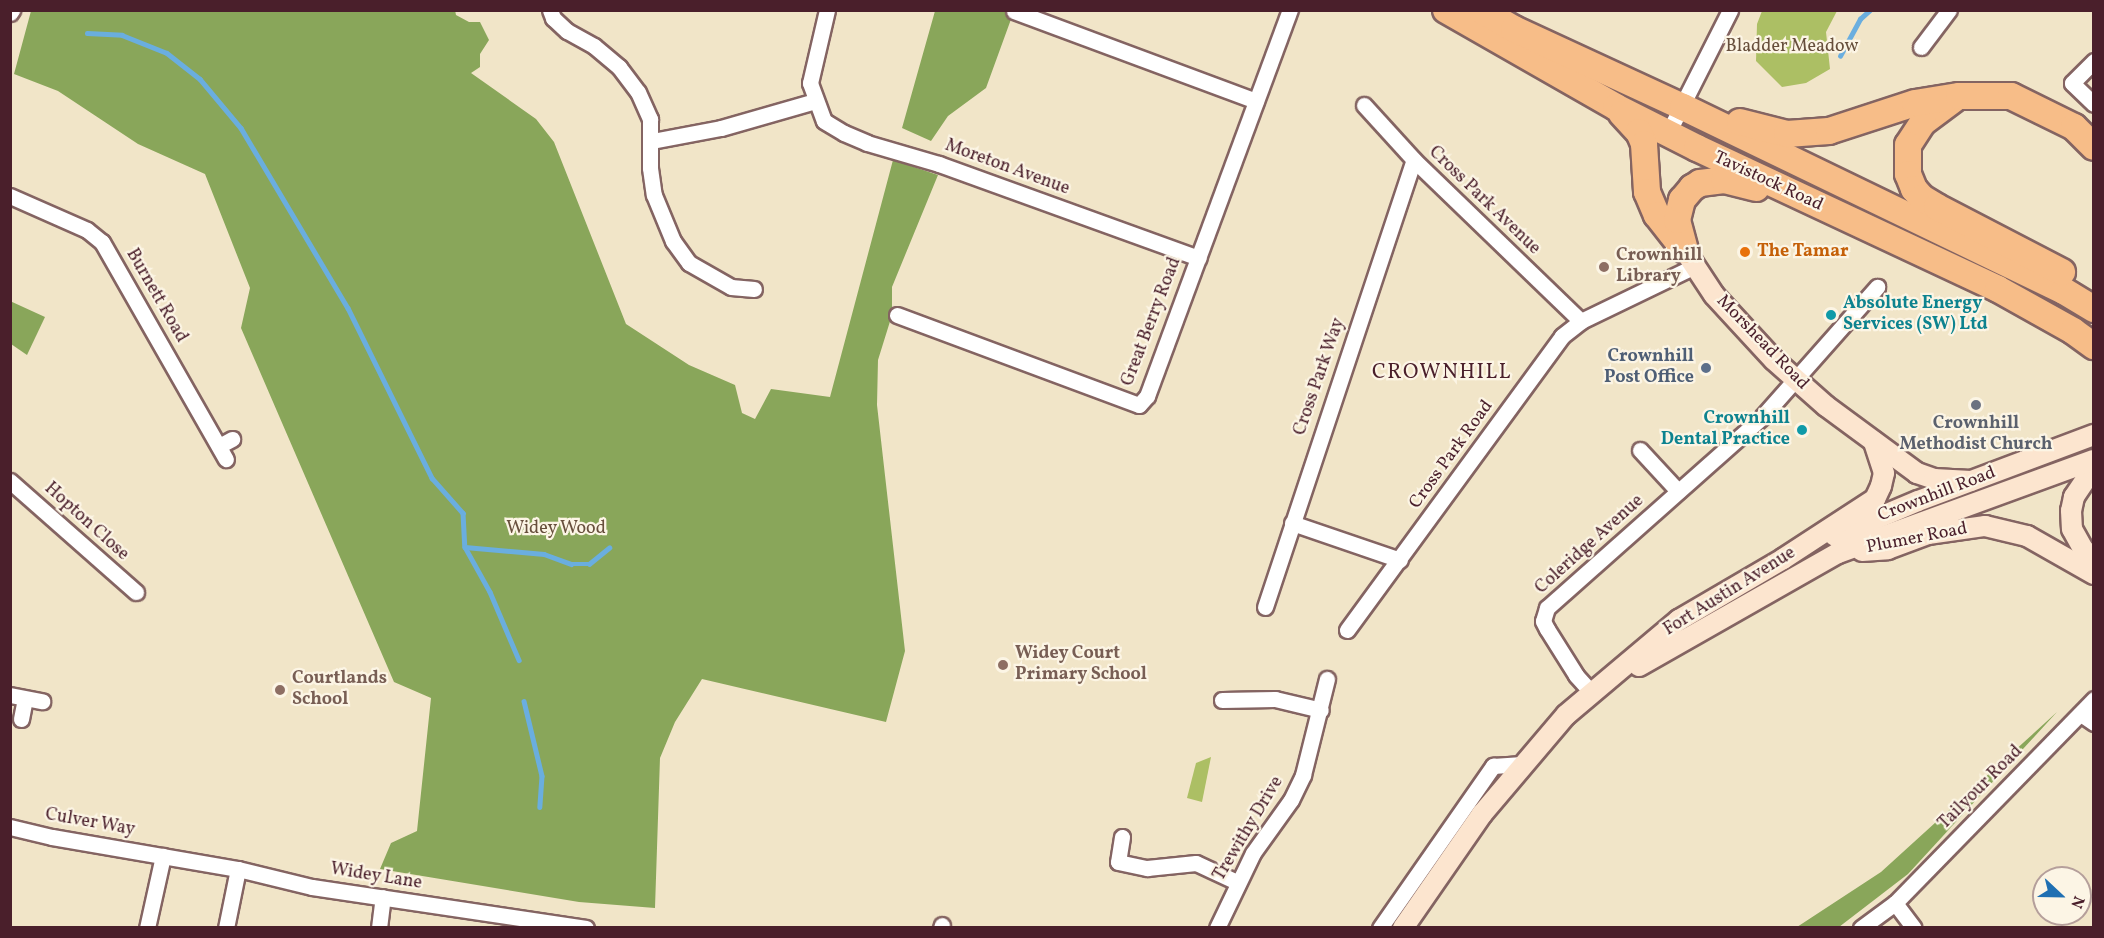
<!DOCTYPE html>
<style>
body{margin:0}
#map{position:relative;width:2104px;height:938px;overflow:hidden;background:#f1e5c8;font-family:Vollkorn,serif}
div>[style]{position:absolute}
.green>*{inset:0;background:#acbf64}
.forest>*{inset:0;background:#89a65a}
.stream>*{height:4.5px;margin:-2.25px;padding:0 2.25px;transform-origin:2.25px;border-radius:2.25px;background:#6aaedf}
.roads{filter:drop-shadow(2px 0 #846462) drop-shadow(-2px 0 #846462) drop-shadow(0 2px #846462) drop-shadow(0 -2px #846462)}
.street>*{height:15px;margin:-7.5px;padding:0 7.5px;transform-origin:7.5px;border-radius:7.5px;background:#fff}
.secondary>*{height:20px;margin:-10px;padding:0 10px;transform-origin:10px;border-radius:10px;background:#fce5cf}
.highway>*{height:26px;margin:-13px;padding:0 13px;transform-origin:13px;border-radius:13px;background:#f7bd88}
.dots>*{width:16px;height:16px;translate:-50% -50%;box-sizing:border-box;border:3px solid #fcf5e5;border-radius:50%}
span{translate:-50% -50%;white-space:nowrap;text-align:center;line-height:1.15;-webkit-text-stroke:4.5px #fcf5e5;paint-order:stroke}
.park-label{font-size:18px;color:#674f3c}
.street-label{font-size:18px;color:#4a1f2b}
.food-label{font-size:18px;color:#c56008;font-weight:700}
.left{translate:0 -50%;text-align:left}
.education-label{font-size:18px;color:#785e54;font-weight:700}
.culture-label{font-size:18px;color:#0d838f;font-weight:700}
.right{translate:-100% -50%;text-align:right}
.service-label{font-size:18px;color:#4e5e75;font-weight:700}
.worship-label{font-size:18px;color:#5b616d;font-weight:700}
.quarter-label{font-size:21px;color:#4a1f2b;letter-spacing:1.5px}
.frame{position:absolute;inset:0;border:12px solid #4a1f2b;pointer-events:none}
.north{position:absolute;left:2032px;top:866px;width:60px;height:60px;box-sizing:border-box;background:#fcf5e5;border:2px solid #b59f9b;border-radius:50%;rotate:112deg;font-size:16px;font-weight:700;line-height:24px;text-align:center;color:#4a1f2b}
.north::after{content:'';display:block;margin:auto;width:21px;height:27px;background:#1f6fb2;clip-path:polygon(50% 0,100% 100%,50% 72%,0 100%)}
</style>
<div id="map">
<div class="green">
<i style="clip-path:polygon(1762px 11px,1837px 11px,1826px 32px,1830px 69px,1806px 83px,1782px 87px,1756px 61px,1757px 24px)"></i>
<i style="clip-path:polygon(1211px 757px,1202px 802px,1187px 798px,1196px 763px)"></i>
</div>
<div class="forest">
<i style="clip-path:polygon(455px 10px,456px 15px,469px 22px,480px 22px,489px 40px,480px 54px,480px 67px,471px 73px,536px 119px,554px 142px,626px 324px,689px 365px,735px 385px,742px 413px,755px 419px,771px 389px,830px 397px,893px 160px,938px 175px,892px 287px,892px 315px,878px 360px,877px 405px,905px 651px,886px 722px,702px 679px,675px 722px,660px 758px,655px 908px,579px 902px,380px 869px,391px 843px,417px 831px,431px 698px,394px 682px,241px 328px,250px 288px,205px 174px,138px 144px,58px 91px,14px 74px,31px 11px)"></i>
<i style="clip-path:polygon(935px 11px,1014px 11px,986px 88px,948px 116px,931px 141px,902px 128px)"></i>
<i style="clip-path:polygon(10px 301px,45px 317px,27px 355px,11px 344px)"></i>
<i style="clip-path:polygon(2057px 712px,1908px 874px,1839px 927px,1797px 927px,1881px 872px)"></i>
</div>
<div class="stream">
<i style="left:87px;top:33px;width:35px;rotate:3deg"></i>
<i style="left:122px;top:35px;width:48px;rotate:21.8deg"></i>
<i style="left:167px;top:53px;width:42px;rotate:38.2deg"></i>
<i style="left:200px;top:79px;width:64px;rotate:50.1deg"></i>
<i style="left:241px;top:128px;width:209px;rotate:59.3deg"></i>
<i style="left:348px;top:308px;width:190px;rotate:63.7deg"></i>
<i style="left:432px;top:478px;width:47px;rotate:48.5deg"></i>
<i style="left:463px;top:513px;width:34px;rotate:87deg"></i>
<i style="left:465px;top:547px;width:51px;rotate:60.9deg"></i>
<i style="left:490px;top:592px;width:74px;rotate:66.9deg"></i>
<i style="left:1840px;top:56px;width:42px;rotate:-61.6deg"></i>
<i style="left:1860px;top:19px;width:13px;rotate:-42deg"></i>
<i style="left:465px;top:547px;width:79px;rotate:5.1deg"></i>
<i style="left:544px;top:554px;width:29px;rotate:20deg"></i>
<i style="left:571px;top:564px;width:18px"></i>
<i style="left:589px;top:564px;width:26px;rotate:-39deg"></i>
<i style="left:524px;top:701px;width:77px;rotate:76.5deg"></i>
<i style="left:542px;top:776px;width:31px;rotate:94deg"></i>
</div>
<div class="roads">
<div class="street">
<i style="left:550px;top:10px;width:9px;rotate:69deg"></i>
<i style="left:553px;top:18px;width:19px;rotate:43deg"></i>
<i style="left:567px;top:31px;width:31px;rotate:29deg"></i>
<i style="left:594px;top:46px;width:33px;rotate:40deg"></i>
<i style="left:619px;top:67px;width:31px;rotate:53deg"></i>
<i style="left:638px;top:92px;width:30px;rotate:66deg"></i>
<i style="left:650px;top:119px;width:49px;rotate:90deg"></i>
<i style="left:650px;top:168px;width:27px;rotate:82deg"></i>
<i style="left:654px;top:195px;width:50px;rotate:67.6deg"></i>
<i style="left:673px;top:241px;width:27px;rotate:54deg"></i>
<i style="left:689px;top:263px;width:48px;rotate:29.7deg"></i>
<i style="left:731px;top:287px;width:23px;rotate:5deg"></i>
<i style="left:827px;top:10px;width:75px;rotate:103.1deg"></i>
<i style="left:810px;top:83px;width:40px;rotate:69.8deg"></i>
<i style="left:824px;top:121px;width:23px;rotate:31deg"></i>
<i style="left:844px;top:133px;width:25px;rotate:23deg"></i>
<i style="left:867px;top:143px;width:75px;rotate:16.3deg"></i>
<i style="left:939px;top:164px;width:276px;rotate:19.9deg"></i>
<i style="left:1014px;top:11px;width:258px;rotate:20.4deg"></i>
<i style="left:10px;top:13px;width:4px;rotate:-56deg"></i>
<i style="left:1921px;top:47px;width:46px;rotate:-52.9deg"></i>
<i style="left:2094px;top:61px;width:31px;rotate:135deg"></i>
<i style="left:2072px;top:83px;width:30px;rotate:44deg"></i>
<i style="left:1364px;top:105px;width:74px;rotate:47.7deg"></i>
<i style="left:1414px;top:160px;width:232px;rotate:44deg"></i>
<i style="left:1668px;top:133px;width:138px;rotate:-63.2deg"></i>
<i style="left:652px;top:141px;width:70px;rotate:-10.7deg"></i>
<i style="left:721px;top:128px;width:98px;rotate:-16deg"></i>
<i style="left:10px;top:196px;width:84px;rotate:23.8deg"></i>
<i style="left:87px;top:230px;width:19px;rotate:39deg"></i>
<i style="left:102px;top:242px;width:250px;rotate:60.3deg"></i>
<i style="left:897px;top:315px;width:258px;rotate:20.4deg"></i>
<i style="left:1139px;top:405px;width:12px;rotate:-48deg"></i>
<i style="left:1147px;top:396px;width:412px;rotate:-69.7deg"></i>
<i style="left:219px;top:446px;width:15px;rotate:-28deg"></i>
<i style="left:1640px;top:450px;width:56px;rotate:47.2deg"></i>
<i style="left:10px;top:481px;width:168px;rotate:41.4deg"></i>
<i style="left:1292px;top:523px;width:114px;rotate:18.9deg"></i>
<i style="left:1265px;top:607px;width:471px;rotate:-71.6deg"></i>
<i style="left:1347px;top:630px;width:364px;rotate:-53.8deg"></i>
<i style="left:1562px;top:336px;width:24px;rotate:-38deg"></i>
<i style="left:1581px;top:321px;width:127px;rotate:-25.8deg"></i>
<i style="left:1592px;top:693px;width:24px;rotate:-132deg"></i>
<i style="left:1576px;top:675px;width:54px;rotate:-122.2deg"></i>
<i style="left:1547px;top:629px;width:9px;rotate:-117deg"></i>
<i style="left:1543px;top:621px;width:14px;rotate:-73deg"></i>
<i style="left:1547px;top:608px;width:288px;rotate:-41.6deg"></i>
<i style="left:1762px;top:417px;width:174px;rotate:-48.5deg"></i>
<i style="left:10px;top:695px;width:33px;rotate:11deg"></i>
<i style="left:1222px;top:700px;width:53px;rotate:-1.1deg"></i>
<i style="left:1275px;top:699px;width:47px;rotate:13.4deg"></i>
<i style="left:2081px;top:714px;width:16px;rotate:35deg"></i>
<i style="left:21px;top:719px;width:20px;rotate:-79deg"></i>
<i style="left:10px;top:827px;width:43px;rotate:13.4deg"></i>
<i style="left:52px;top:837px;width:189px;rotate:9.8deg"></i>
<i style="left:238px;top:869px;width:76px;rotate:13.7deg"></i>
<i style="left:312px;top:887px;width:277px;rotate:8.5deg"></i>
<i style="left:1122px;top:837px;width:25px;rotate:99deg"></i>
<i style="left:1118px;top:862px;width:30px;rotate:12deg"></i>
<i style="left:1147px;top:868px;width:49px;rotate:-5.8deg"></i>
<i style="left:1196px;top:863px;width:45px;rotate:24.9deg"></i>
<i style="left:1895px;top:903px;width:31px;rotate:53deg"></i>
<i style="left:147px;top:928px;width:74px;rotate:-77.5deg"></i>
<i style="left:226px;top:928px;width:60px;rotate:-78.5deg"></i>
<i style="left:379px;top:928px;width:31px;rotate:-83deg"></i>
<i style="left:941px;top:928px;width:3px;rotate:-72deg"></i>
<i style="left:1217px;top:928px;width:83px;rotate:-64.4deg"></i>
<i style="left:1253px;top:853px;width:65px;rotate:-54.4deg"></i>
<i style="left:1291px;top:800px;width:28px;rotate:-64deg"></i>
<i style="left:1303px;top:775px;width:99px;rotate:-76deg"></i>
<i style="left:1380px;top:928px;width:198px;rotate:-55.1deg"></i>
<i style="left:1493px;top:766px;width:29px;rotate:-4deg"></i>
<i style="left:1861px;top:928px;width:42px;rotate:-36.3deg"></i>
<i style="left:1895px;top:903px;width:285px;rotate:-45.7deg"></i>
</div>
<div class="secondary">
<i style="left:1689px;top:257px;width:45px;rotate:56.7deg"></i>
<i style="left:1714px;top:295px;width:88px;rotate:47.3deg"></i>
<i style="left:1774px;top:360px;width:69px;rotate:41.5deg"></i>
<i style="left:1826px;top:406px;width:113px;rotate:36.4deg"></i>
<i style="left:1917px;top:473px;width:18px;rotate:19deg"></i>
<i style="left:1934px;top:479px;width:37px;rotate:3deg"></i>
<i style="left:2094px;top:475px;width:9px;rotate:153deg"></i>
<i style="left:2086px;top:479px;width:22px;rotate:124deg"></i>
<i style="left:2074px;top:497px;width:14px;rotate:102deg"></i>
<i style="left:2071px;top:511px;width:18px;rotate:87deg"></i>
<i style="left:2072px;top:529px;width:23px;rotate:61deg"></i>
<i style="left:2083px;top:549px;width:16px;rotate:45deg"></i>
<i style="left:1835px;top:536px;width:90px;rotate:-22.9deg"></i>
<i style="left:1918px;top:501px;width:188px;rotate:-20.6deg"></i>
<i style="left:1862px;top:551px;width:26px;rotate:-4deg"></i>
<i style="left:1888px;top:549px;width:43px;rotate:-20.6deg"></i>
<i style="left:1928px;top:534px;width:58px;rotate:-8deg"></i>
<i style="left:1985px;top:526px;width:43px;rotate:13.4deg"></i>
<i style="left:2027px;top:536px;width:77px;rotate:29.6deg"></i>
<i style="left:1639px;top:666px;width:229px;rotate:-29.6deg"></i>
<i style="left:1838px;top:553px;width:272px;rotate:-20deg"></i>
<i style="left:1403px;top:928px;width:139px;rotate:-55.3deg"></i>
<i style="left:1482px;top:814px;width:130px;rotate:-49.7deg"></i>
<i style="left:1566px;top:715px;width:148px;rotate:-40.1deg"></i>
<i style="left:1679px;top:620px;width:121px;rotate:-30.4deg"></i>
<i style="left:1783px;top:559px;width:110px;rotate:-33.1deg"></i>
<i style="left:1875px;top:499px;width:14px;rotate:-65deg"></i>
<i style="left:1881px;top:486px;width:13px;rotate:-77deg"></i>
<i style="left:1884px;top:473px;width:33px;rotate:-108deg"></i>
</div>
<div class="highway">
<i style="left:1446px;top:10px;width:196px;rotate:29.7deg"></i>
<i style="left:1616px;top:107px;width:91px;rotate:26.8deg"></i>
<i style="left:1697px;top:148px;width:332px;rotate:25.1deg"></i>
<i style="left:1998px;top:289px;width:86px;rotate:29.2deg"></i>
<i style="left:2073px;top:331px;width:26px;rotate:36deg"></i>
<i style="left:1481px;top:10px;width:38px;rotate:30deg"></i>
<i style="left:1514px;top:29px;width:186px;rotate:24.8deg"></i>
<i style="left:1683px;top:107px;width:423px;rotate:25.8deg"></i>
<i style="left:2064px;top:291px;width:35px;rotate:31deg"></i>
<i style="left:1954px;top:99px;width:39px;rotate:143deg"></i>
<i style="left:1923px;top:122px;width:27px;rotate:123deg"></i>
<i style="left:1908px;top:145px;width:29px;rotate:90deg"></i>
<i style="left:1908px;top:174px;width:16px;rotate:68deg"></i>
<i style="left:1914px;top:189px;width:12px;rotate:48deg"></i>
<i style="left:1922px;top:198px;width:17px;rotate:31deg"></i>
<i style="left:1937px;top:207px;width:141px;rotate:27.5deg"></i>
<i style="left:1622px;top:114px;width:25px;rotate:47deg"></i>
<i style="left:1639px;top:132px;width:13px;rotate:67deg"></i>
<i style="left:1644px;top:144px;width:48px;rotate:86.4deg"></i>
<i style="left:1647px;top:192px;width:25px;rotate:67deg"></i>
<i style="left:1657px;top:215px;width:36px;rotate:52deg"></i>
<i style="left:1740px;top:122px;width:49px;rotate:14.3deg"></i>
<i style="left:1787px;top:134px;width:42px;rotate:-4.1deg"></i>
<i style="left:1829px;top:131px;width:90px;rotate:-18deg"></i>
<i style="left:1915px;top:103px;width:45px;rotate:-9deg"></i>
<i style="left:1959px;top:96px;width:52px"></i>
<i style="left:2011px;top:96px;width:70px;rotate:26.2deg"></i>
<i style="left:2074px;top:127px;width:28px;rotate:45deg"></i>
<i style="left:1685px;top:250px;width:31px;rotate:-105deg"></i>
<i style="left:1677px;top:220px;width:21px;rotate:-76deg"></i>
<i style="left:1682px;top:200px;width:16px;rotate:-50deg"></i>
<i style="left:1692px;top:188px;width:9px;rotate:-32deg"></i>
<i style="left:1700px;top:183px;width:24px;rotate:-7deg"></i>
<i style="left:1724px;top:180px;width:33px;rotate:14deg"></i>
</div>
</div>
<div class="dots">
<i style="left:1745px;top:252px;background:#e8710a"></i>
<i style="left:1604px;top:267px;background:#8d6e63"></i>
<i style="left:1831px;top:315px;background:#0f9aa8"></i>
<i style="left:1706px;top:368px;background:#5c6f8a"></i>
<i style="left:1976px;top:405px;background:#6b7280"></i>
<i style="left:1802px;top:430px;background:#0f9aa8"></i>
<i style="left:1003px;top:665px;background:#8d6e63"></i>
<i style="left:280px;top:690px;background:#8d6e63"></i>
</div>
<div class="park-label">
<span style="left:1792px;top:47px">Bladder Meadow</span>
<span style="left:556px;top:529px">Widey Wood</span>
</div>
<div class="street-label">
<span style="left:1007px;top:168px;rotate:20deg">Moreton Avenue</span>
<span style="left:1768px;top:182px;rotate:25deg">Tavistock Road</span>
<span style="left:1484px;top:201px;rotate:44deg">Cross Park Avenue</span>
<span style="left:156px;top:296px;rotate:60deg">Burnett Road</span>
<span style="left:1152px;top:322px;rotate:-69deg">Great Berry Road</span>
<span style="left:1762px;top:343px;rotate:46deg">Morshead Road</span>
<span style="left:1320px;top:377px;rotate:-71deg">Cross Park Way</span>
<span style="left:1452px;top:455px;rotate:-54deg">Cross Park Road</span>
<span style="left:1937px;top:495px;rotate:-21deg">Crownhill Road</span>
<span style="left:86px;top:522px;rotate:42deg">Hopton Close</span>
<span style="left:1917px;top:539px;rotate:-11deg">Plumer Road</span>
<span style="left:1590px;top:545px;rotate:-42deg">Coleridge Avenue</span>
<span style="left:1730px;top:592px;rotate:-32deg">Fort Austin Avenue</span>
<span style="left:1981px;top:788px;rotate:-45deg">Tailyour Road</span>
<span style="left:90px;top:823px;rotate:10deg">Culver Way</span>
<span style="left:1249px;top:829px;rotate:-59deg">Trewithy Drive</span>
<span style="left:376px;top:877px;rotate:9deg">Widey Lane</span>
</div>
<div class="food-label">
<span class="left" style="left:1757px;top:252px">The Tamar</span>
</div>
<div class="education-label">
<span class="left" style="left:1616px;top:267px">Crownhill<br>Library</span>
<span class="left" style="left:1015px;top:665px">Widey Court<br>Primary School</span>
<span class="left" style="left:292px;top:690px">Courtlands<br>School</span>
</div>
<div class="culture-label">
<span class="left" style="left:1843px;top:315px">Absolute Energy<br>Services (SW) Ltd</span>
<span class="right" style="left:1790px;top:430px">Crownhill<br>Dental Practice</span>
</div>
<div class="service-label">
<span class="right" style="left:1694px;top:368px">Crownhill<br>Post Office</span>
</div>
<div class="worship-label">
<span style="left:1976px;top:435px">Crownhill<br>Methodist Church</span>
</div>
<div class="quarter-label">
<span style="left:1442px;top:373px">CROWNHILL</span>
</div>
<div class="frame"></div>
<div class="north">N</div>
</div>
